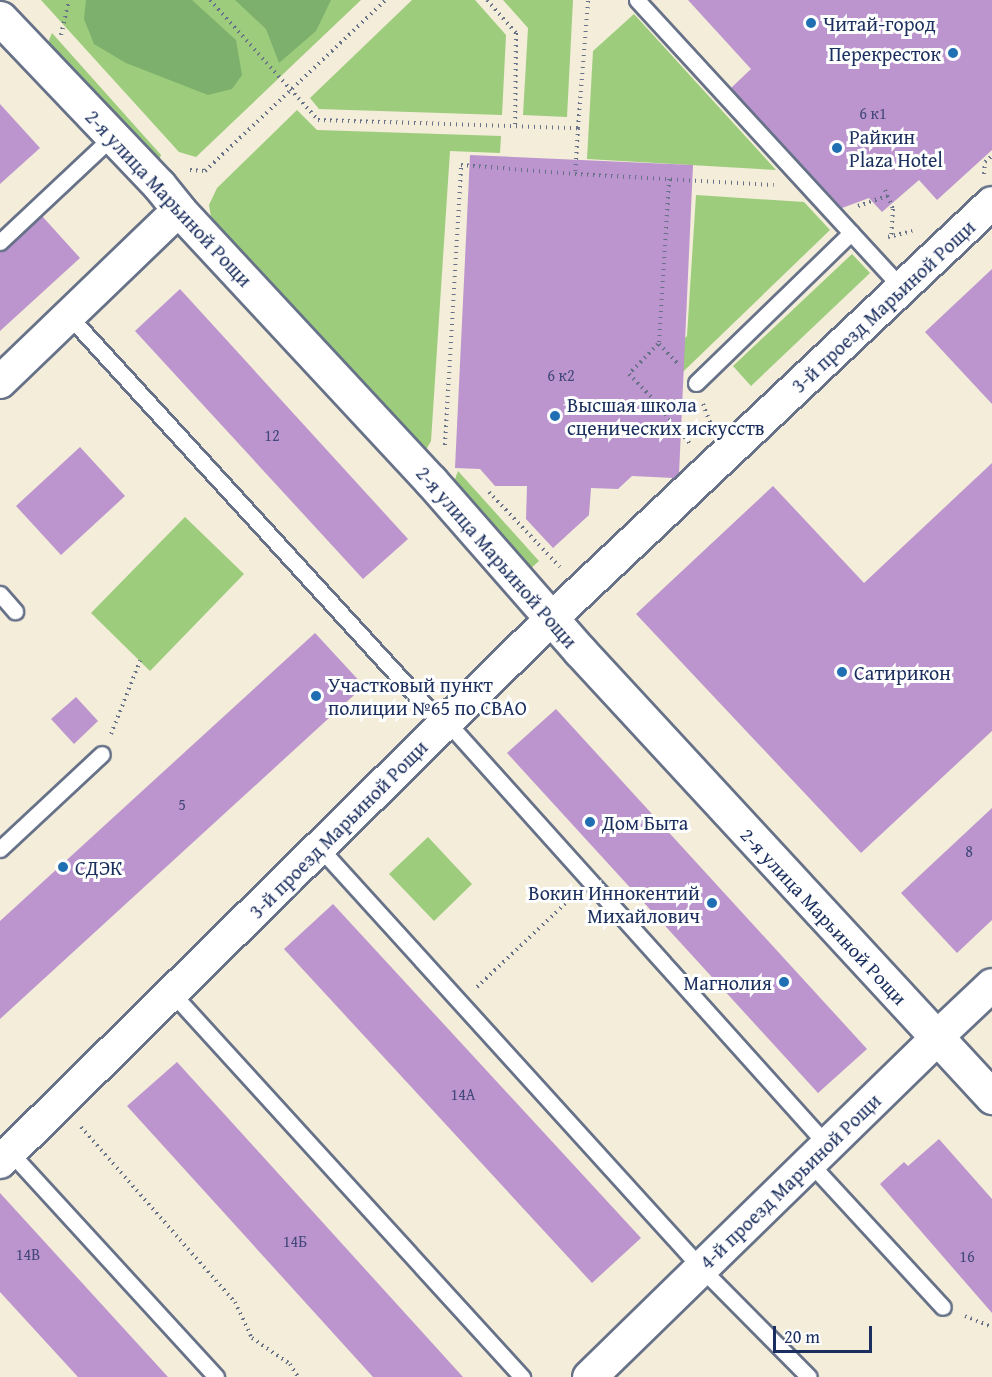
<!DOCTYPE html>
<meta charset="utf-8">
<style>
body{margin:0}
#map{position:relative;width:992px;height:1377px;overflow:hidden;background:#f3edd9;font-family:"Gentium Book Plus",serif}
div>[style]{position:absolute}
.green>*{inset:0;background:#9ccc7c}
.forest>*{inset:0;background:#7db06c}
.building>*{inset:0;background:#bc95ce}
.path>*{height:4px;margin-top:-2px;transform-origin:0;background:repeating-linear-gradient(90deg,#677289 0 1.5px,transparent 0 6px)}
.roads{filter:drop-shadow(2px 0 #677289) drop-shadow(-2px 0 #677289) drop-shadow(0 2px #677289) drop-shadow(0 -2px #677289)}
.lane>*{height:15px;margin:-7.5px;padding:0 7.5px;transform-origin:7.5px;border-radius:7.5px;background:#fff}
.street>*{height:32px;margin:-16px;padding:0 16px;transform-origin:16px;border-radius:16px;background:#fff}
.secondary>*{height:33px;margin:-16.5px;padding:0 16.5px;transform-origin:16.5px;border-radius:16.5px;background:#fff}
.dots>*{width:16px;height:16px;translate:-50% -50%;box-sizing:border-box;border:3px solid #fff;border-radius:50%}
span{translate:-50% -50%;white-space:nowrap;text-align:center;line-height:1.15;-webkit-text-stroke:6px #fff;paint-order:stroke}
.number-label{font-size:16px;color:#43487a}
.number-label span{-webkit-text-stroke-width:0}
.poi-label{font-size:20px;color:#1b2f5e}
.left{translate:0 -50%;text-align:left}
.right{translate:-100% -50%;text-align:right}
.street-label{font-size:20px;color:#1b2f5e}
.scale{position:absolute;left:773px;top:1326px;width:99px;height:27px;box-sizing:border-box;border:3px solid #1b2f5e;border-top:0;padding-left:8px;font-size:18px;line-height:21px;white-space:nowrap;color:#1b2f5e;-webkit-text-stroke:4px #fff;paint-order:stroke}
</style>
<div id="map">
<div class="green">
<i style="clip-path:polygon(41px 0,361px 0,196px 157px,179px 152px)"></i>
<i style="clip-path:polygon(412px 0,475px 0,506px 35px,502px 115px,319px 109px,310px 98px)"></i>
<i style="clip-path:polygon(503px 0,573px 0,567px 117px,523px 115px,528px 28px)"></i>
<i style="clip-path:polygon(634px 14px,776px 170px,587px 159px,593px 51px)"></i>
<i style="clip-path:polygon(52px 33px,161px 155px,158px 164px,47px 45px)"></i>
<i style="clip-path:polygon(297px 110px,317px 130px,501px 136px,500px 153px,450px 151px,431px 441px,423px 455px,211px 217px,209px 205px,217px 188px)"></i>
<i style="clip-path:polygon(696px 195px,804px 202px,830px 230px,634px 419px,620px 402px,687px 336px)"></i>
<i style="clip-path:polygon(852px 254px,870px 273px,751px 386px,733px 366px)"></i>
<i style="clip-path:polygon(458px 471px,539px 561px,529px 570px,453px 485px)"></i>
<i style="clip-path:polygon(185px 517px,244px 574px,150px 671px,91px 613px)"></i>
<i style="clip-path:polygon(428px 837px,472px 884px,434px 921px,389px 874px)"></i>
</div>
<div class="forest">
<i style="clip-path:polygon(86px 0,192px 0,236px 40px,242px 75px,232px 89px,208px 95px,126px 63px,94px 44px,84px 19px)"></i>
<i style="clip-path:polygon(235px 0,331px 0,316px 31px,279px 63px,266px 29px)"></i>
</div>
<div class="building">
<i style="clip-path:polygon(688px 0,992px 0,992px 150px,937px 200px,919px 180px,882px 212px,869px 198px,842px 208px,731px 88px,751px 69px)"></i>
<i style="clip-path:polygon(0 104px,40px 148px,0 184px)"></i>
<i style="clip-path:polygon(470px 155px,693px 165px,679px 474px,674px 478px,632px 476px,618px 489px,591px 488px,589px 515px,553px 548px,526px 519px,527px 486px,495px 486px,480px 469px,455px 468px)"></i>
<i style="clip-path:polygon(42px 216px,80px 258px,0 331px,0 252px,7px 249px)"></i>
<i style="clip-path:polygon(992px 269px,992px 404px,925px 332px)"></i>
<i style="clip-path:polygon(180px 289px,408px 539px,363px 579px,135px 331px)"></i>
<i style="clip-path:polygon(80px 447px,125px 496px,61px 555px,16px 506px)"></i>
<i style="clip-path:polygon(992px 463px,992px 731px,861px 853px,636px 614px,773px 486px,864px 583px)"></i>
<i style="clip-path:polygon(315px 633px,364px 686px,0 1019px,0 921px)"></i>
<i style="clip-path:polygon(76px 697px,98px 721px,74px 744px,51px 719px)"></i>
<i style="clip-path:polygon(556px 709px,867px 1049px,818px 1093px,507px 753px)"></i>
<i style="clip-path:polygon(992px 808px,992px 920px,957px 953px,901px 893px)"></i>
<i style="clip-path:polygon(333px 904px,641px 1238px,592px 1283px,284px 949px)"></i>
<i style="clip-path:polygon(177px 1062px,463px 1377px,373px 1377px,127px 1106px)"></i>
<i style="clip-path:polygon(939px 1139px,992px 1199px,992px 1313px,880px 1184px,904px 1162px,908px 1166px)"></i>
<i style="clip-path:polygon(0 1193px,168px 1377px,78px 1377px,0 1292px)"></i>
</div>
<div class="path">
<i style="left:210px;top:0;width:161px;rotate:48deg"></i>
<i style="left:318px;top:120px;width:260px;rotate:1.8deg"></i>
<i style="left:578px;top:128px;width:46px;rotate:93.7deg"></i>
<i style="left:575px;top:174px;width:199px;rotate:3.2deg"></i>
<i style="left:487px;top:0;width:44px;rotate:48.7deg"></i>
<i style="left:516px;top:33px;width:93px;rotate:90.6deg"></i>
<i style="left:61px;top:35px;width:36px;rotate:-77deg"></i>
<i style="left:578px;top:128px;width:128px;rotate:-85.5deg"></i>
<i style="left:190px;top:170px;width:15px;rotate:4deg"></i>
<i style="left:205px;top:171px;width:249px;rotate:-43.4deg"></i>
<i style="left:984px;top:174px;width:12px;rotate:-85deg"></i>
<i style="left:985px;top:162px;width:9px;rotate:-41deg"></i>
<i style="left:669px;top:179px;width:165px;rotate:93.5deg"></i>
<i style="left:659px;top:344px;width:29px;rotate:46deg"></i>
<i style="left:885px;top:190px;width:21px;rotate:67deg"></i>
<i style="left:893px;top:209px;width:28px;rotate:94deg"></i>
<i style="left:858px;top:206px;width:31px;rotate:-19deg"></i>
<i style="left:888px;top:237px;width:25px;rotate:-14deg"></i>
<i style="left:658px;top:344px;width:42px;rotate:134deg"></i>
<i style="left:629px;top:374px;width:36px;rotate:46deg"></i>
<i style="left:654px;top:400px;width:58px;rotate:50.6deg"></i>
<i style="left:703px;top:404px;width:22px;rotate:69deg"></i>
<i style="left:445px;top:445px;width:280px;rotate:-86.7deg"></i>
<i style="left:461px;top:165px;width:114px;rotate:4.5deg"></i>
<i style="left:489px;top:492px;width:103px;rotate:46.6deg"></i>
<i style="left:111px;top:734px;width:79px;rotate:-68.3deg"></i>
<i style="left:477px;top:987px;width:129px;rotate:-43.4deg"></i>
<i style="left:81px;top:1127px;width:233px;rotate:48.7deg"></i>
<i style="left:235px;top:1302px;width:40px;rotate:65deg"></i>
<i style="left:252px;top:1338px;width:46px;rotate:34.4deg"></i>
<i style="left:290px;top:1364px;width:15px;rotate:58deg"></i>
<i style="left:965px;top:1316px;width:29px;rotate:22deg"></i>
</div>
<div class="roads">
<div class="lane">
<i style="left:637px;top:0;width:391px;rotate:47.4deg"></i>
<i style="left:0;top:242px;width:154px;rotate:-43.2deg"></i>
<i style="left:69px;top:316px;width:554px;rotate:47.56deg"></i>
<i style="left:696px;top:383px;width:216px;rotate:-44.1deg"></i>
<i style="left:0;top:594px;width:23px;rotate:49deg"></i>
<i style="left:447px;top:722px;width:569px;rotate:48.07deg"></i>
<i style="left:319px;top:847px;width:568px;rotate:47.78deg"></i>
<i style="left:701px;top:1268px;width:153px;rotate:45.3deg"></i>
<i style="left:0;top:849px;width:139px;rotate:-43deg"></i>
<i style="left:172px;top:993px;width:520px;rotate:47.65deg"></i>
<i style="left:10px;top:1152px;width:305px;rotate:47.5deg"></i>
<i style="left:809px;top:1162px;width:197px;rotate:47.3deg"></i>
</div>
<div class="street">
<i style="left:0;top:382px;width:248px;rotate:-43.9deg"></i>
<i style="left:936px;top:1038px;width:77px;rotate:-43.4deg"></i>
<i style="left:0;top:1162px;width:774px;rotate:-44.58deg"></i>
<i style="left:551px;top:619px;width:606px;rotate:-43.33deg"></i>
</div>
<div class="secondary">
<i style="left:0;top:18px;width:231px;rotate:46.4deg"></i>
<i style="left:159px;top:185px;width:32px;rotate:51deg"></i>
<i style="left:179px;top:210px;width:370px;rotate:47.1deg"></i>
<i style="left:431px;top:481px;width:225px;rotate:48.8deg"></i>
<i style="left:579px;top:650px;width:609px;rotate:47.26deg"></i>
<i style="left:589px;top:1377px;width:485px;rotate:-44.3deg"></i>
</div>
</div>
<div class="dots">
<i style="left:811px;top:23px;background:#1f6fb2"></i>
<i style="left:953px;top:53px;background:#1f6fb2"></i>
<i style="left:837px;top:148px;background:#1f6fb2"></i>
<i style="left:555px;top:416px;background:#1f6fb2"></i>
<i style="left:842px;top:672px;background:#1f6fb2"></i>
<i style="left:316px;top:696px;background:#1f6fb2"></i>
<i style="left:590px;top:822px;background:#1f6fb2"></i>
<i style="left:63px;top:867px;background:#1f6fb2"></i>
<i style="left:712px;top:903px;background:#1f6fb2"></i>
<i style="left:784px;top:982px;background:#1f6fb2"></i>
</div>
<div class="number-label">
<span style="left:873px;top:113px">6 к1</span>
<span style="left:561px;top:375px">6 к2</span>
<span style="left:272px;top:435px">12</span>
<span style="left:182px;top:804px">5</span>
<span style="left:969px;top:851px">8</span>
<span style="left:463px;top:1094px">14А</span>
<span style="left:295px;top:1241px">14Б</span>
<span style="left:28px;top:1254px">14В</span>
<span style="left:967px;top:1256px">16</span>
</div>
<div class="poi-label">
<span class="left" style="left:823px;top:23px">Читай-город</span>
<span class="right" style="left:941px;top:53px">Перекресток</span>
<span class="left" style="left:849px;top:148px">Райкин<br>Plaza Hotel</span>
<span class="left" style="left:567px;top:416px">Высшая школа<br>сценических искусств</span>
<span class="left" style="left:854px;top:672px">Сатирикон</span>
<span class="left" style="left:328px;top:696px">Участковый пункт<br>полиции №65 по СВАО</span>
<span class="left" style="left:602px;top:822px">Дом Быта</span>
<span class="left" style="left:75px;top:867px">СДЭК</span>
<span class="right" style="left:700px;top:904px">Вокин Иннокентий<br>Михайлович</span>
<span class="right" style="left:772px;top:982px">Магнолия</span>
</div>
<div class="street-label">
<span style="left:169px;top:198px;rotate:47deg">2-я улица Марьиной Рощи</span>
<span style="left:883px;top:306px;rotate:-43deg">3-й проезд Марьиной Рощи</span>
<span style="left:497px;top:557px;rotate:49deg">2-я улица Марьиной Рощи</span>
<span style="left:338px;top:829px;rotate:-45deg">3-й проезд Марьиной Рощи</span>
<span style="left:824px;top:916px;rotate:47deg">2-я улица Марьиной Рощи</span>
<span style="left:790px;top:1181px;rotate:-44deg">4-й проезд Марьиной Рощи</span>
</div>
<div class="scale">20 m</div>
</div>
